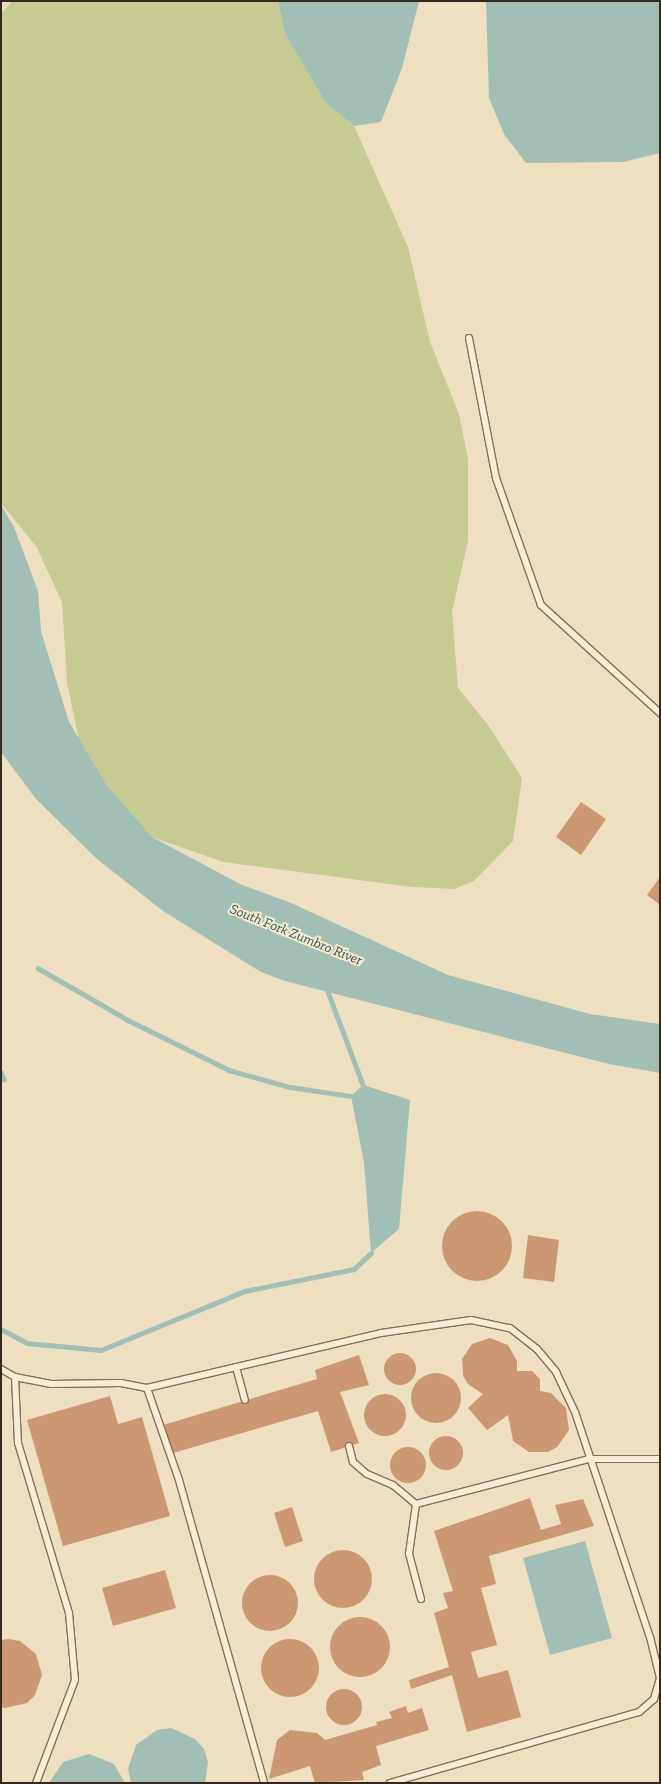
<!DOCTYPE html>
<style>
body{margin:0}
#map{position:relative;width:661px;height:1784px;overflow:hidden;background:#eddfbf;font-family:"Zilla Slab",serif}
div>[style]{position:absolute}
.green>*{inset:0;background:#c5cb93}
.water>*{inset:0;background:#a2bfb6}
.stream>*{height:4.5px;margin:-2.25px;padding:0 2.25px;transform-origin:2.25px;border-radius:2.25px;background:#a2bfb6}
.building>*{inset:0;background:#cc9874}
.round{border-radius:50%}
.roads{filter:drop-shadow(1px 0 #866f57) drop-shadow(-1px 0 #866f57) drop-shadow(0 1px #866f57) drop-shadow(0 -1px #866f57)}
.service>*{height:6px;margin:-3px;padding:0 3px;transform-origin:3px;border-radius:3px;background:#f8ecd2}
span{translate:-50% -50%;white-space:nowrap;text-align:center;line-height:1.15;-webkit-text-stroke:4px #f5e9ce;paint-order:stroke}
.water-label{font-size:14px;color:#2b5552;font-style:italic}
.frame{position:absolute;inset:0;border:2px solid #35281c;pointer-events:none}
</style>
<div id="map">
<div class="green">
<i style="clip-path:polygon(12px 1px,278px 1px,285px 34px,326px 103px,354px 126px,408px 247px,430px 342px,459px 414px,468px 459px,468px 541px,452px 612px,458px 688px,488px 725px,522px 778px,513px 841px,474px 881px,454px 889px,412px 887px,223px 862px,152px 837px,85px 770px,67px 682px,62px 602px,36px 546px,1px 503px,1px 14px)"></i>
</div>
<div class="water">
<i style="clip-path:polygon(278px 1px,419px 1px,402px 68px,381px 122px,354px 126px,326px 103px,285px 34px)"></i>
<i style="clip-path:polygon(486px 1px,660px 1px,660px 153px,623px 162px,526px 163px,504px 134px,489px 98px)"></i>
<i style="clip-path:polygon(1px 505px,14px 527px,38px 591px,41px 631px,69px 722px,107px 786px,152px 837px,240px 884px,291px 903px,448px 975px,590px 1014px,660px 1024px,660px 1073px,609px 1064px,285px 981px,261px 972px,163px 911px,97px 859px,36px 799px,1px 752px)"></i>
<i style="clip-path:polygon(363px 1085px,410px 1100px,399px 1229px,371px 1253px,364px 1162px,351px 1096px)"></i>
<i style="clip-path:polygon(585px 1541px,612px 1638px,550px 1655px,523px 1558px)"></i>
<i style="clip-path:polygon(171px 1728px,195px 1739px,204px 1749px,208px 1762px,205px 1783px,131px 1783px,128px 1769px,136px 1745px,157px 1730px)"></i>
<i style="clip-path:polygon(89px 1754px,114px 1764px,125px 1783px,49px 1783px,63px 1762px)"></i>
</div>
<div class="stream">
<i style="left:38px;top:968px;width:104px;rotate:30deg"></i>
<i style="left:128px;top:1020px;width:113px;rotate:26.3deg"></i>
<i style="left:229px;top:1070px;width:63px;rotate:15.6deg"></i>
<i style="left:290px;top:1087px;width:62px;rotate:8.4deg"></i>
<i style="left:327px;top:989px;width:103px;rotate:69.4deg"></i>
<i style="left:1px;top:1072px;width:8px;rotate:67deg"></i>
<i style="left:1px;top:1329px;width:30px;rotate:28deg"></i>
<i style="left:27px;top:1343px;width:74px;rotate:5.4deg"></i>
<i style="left:101px;top:1350px;width:156px;rotate:-22.3deg"></i>
<i style="left:245px;top:1291px;width:111px;rotate:-11.4deg"></i>
<i style="left:354px;top:1269px;width:23px;rotate:-43deg"></i>
</div>
<div class="building">
<i style="clip-path:polygon(581px 802px,606px 819px,581px 855px,556px 837px)"></i>
<i style="clip-path:polygon(660px 877px,660px 905px,647px 895px)"></i>
<i class="round" style="left:442px;top:1211px;width:70px;height:70px"></i>
<i style="clip-path:polygon(528px 1235px,559px 1240px,554px 1282px,523px 1278px)"></i>
<i style="clip-path:polygon(490px 1338px,508px 1345px,517px 1361px,517px 1371px,532px 1371px,540px 1379px,540px 1391px,551px 1393px,566px 1408px,569px 1430px,557px 1447px,548px 1452px,529px 1452px,513px 1441px,508px 1415px,487px 1430px,468px 1408px,483px 1394px,468px 1384px,463px 1376px,462px 1359px,472px 1344px)"></i>
<i class="round" style="left:384px;top:1353px;width:32px;height:32px"></i>
<i style="clip-path:polygon(359px 1355px,369px 1385px,340px 1392px,359px 1443px,331px 1452px,318px 1411px,173px 1453px,163px 1425px,317px 1379px,315px 1370px)"></i>
<i class="round" style="left:411px;top:1373px;width:50px;height:50px"></i>
<i class="round" style="left:364px;top:1394px;width:42px;height:42px"></i>
<i style="clip-path:polygon(110px 1396px,118px 1424px,142px 1417px,170px 1516px,63px 1546px,27px 1420px)"></i>
<i class="round" style="left:429px;top:1436px;width:34px;height:34px"></i>
<i class="round" style="left:390px;top:1447px;width:36px;height:36px"></i>
<i style="clip-path:polygon(530px 1498px,541px 1530px,561px 1524px,555px 1505px,583px 1499px,594px 1526px,489px 1556px,496px 1584px,481px 1588px,497px 1645px,471px 1652px,478px 1678px,508px 1670px,521px 1717px,467px 1732px,452px 1675px,411px 1689px,409px 1680px,449px 1667px,434px 1613px,448px 1608px,443px 1593px,453px 1591px,434px 1531px)"></i>
<i style="clip-path:polygon(292px 1507px,303px 1541px,285px 1547px,274px 1513px)"></i>
<i class="round" style="left:314px;top:1550px;width:58px;height:58px"></i>
<i style="clip-path:polygon(165px 1570px,176px 1608px,113px 1626px,102px 1588px)"></i>
<i class="round" style="left:242px;top:1575px;width:56px;height:56px"></i>
<i class="round" style="left:330px;top:1617px;width:60px;height:60px"></i>
<i style="clip-path:polygon(9px 1639px,20px 1641px,36px 1654px,42px 1675px,35px 1695px,27px 1703px,5px 1708px,1px 1707px,1px 1640px)"></i>
<i class="round" style="left:261px;top:1639px;width:58px;height:58px"></i>
<i class="round" style="left:326px;top:1689px;width:36px;height:36px"></i>
<i style="clip-path:polygon(406px 1706px,408px 1713px,422px 1708px,429px 1730px,376px 1746px,381px 1765px,362px 1772px,364px 1780px,315px 1783px,310px 1766px,269px 1779px,277px 1740px,290px 1730px,317px 1733px,325px 1740px,377px 1725px,376px 1722px,392px 1718px,389px 1712px)"></i>
</div>
<div class="roads">
<div class="service">
<i style="left:469px;top:338px;width:143px;rotate:79.1deg"></i>
<i style="left:496px;top:478px;width:135px;rotate:70.5deg"></i>
<i style="left:541px;top:605px;width:161px;rotate:42.2deg"></i>
<i style="left:236px;top:1367px;width:34px;rotate:75deg"></i>
<i style="left:1px;top:1369px;width:16px;rotate:30deg"></i>
<i style="left:15px;top:1377px;width:37px;rotate:11deg"></i>
<i style="left:51px;top:1384px;width:70px;rotate:-0.8deg"></i>
<i style="left:121px;top:1383px;width:26px;rotate:11deg"></i>
<i style="left:147px;top:1388px;width:240px;rotate:-13.2deg"></i>
<i style="left:381px;top:1333px;width:91px;rotate:-8.2deg"></i>
<i style="left:471px;top:1320px;width:40px;rotate:12deg"></i>
<i style="left:510px;top:1328px;width:34px;rotate:38deg"></i>
<i style="left:537px;top:1349px;width:30px;rotate:50deg"></i>
<i style="left:556px;top:1372px;width:44px;rotate:64.6deg"></i>
<i style="left:575px;top:1412px;width:237px;rotate:71.6deg"></i>
<i style="left:650px;top:1637px;width:42px;rotate:76.3deg"></i>
<i style="left:660px;top:1678px;width:22px;rotate:106deg"></i>
<i style="left:654px;top:1699px;width:20px;rotate:139deg"></i>
<i style="left:639px;top:1712px;width:259px;rotate:164.1deg"></i>
<i style="left:15px;top:1377px;width:66px;rotate:87.4deg"></i>
<i style="left:18px;top:1443px;width:177px;rotate:73.3deg"></i>
<i style="left:69px;top:1613px;width:67px;rotate:84.9deg"></i>
<i style="left:75px;top:1680px;width:110px;rotate:110.7deg"></i>
<i style="left:147px;top:1388px;width:97px;rotate:70.8deg"></i>
<i style="left:179px;top:1480px;width:315px;rotate:74.3deg"></i>
<i style="left:349px;top:1446px;width:16px;rotate:76deg"></i>
<i style="left:353px;top:1462px;width:18px;rotate:41deg"></i>
<i style="left:367px;top:1474px;width:28px;rotate:23deg"></i>
<i style="left:393px;top:1485px;width:30px;rotate:40deg"></i>
<i style="left:421px;top:1599px;width:47px;rotate:-104.9deg"></i>
<i style="left:409px;top:1554px;width:50px;rotate:-82deg"></i>
<i style="left:416px;top:1504px;width:179px;rotate:-14.6deg"></i>
<i style="left:589px;top:1459px;width:71px"></i>
</div>
</div>
<div class="water-label">
<span style="left:296px;top:935px;rotate:22deg">South Fork Zumbro River</span>
</div>
<div class="frame"></div>
</div>
